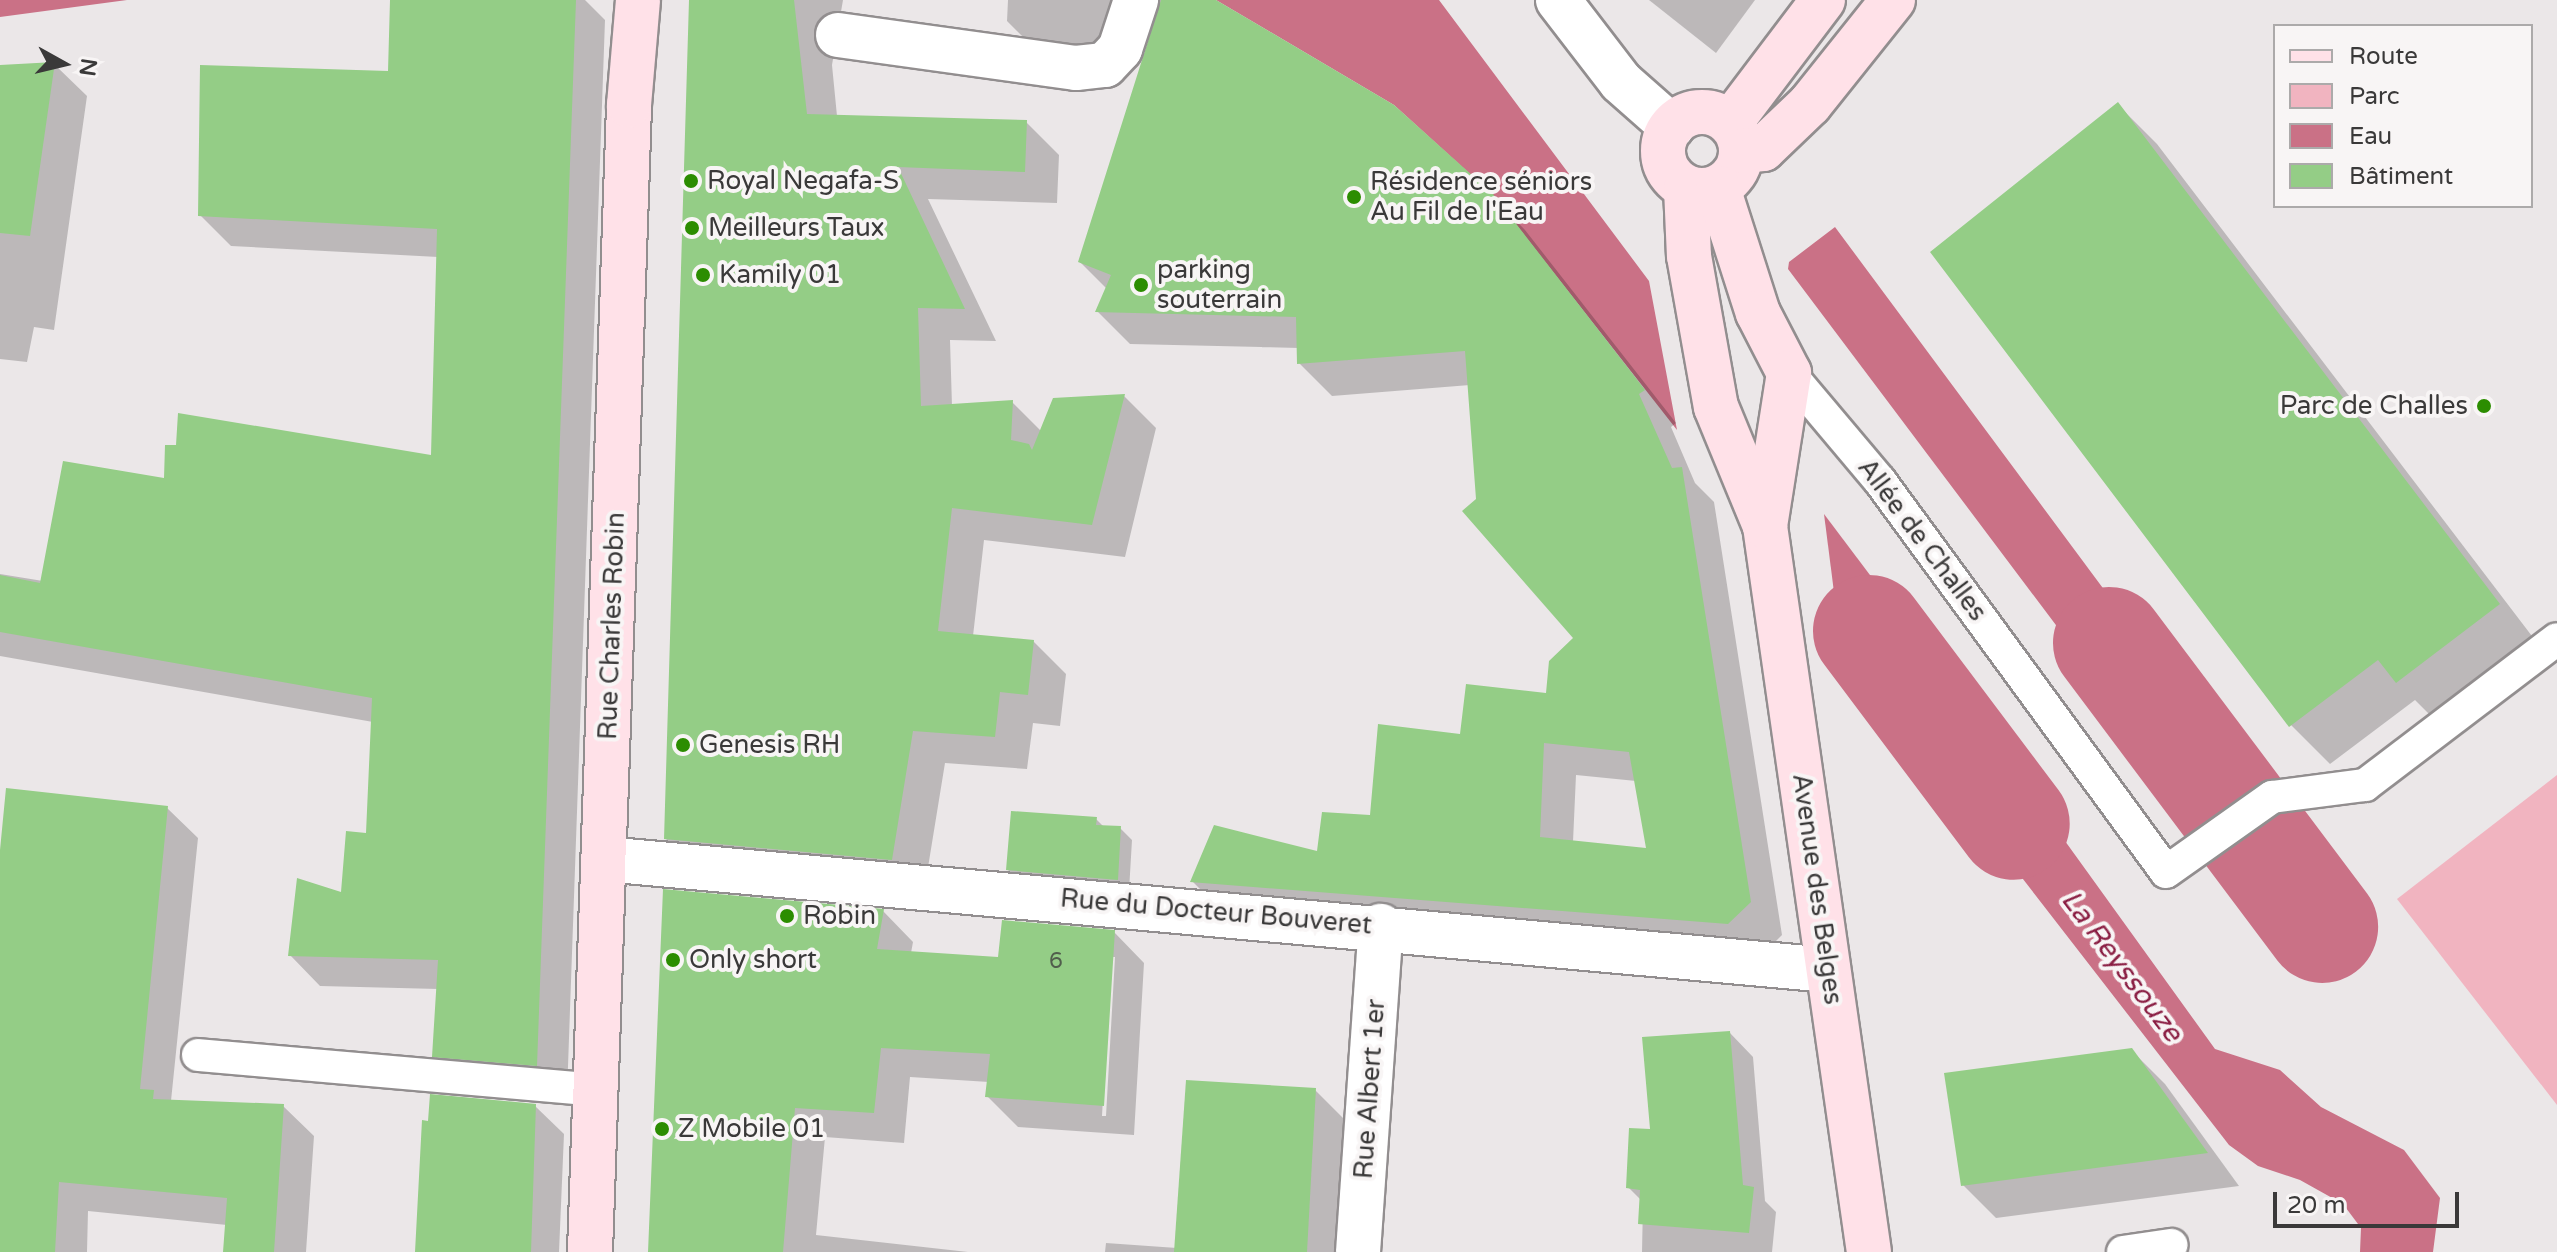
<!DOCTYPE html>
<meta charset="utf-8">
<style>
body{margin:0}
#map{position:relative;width:2557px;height:1252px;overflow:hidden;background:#ebe7e8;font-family:"Varela Round",sans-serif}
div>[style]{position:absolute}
.green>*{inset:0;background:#f1b4c0}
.water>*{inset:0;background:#ca7186}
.shadow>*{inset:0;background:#0003}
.river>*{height:112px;margin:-56px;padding:0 56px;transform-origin:56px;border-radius:56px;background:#ca7186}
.building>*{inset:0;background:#94cd86}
.roads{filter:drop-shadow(2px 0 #928e8f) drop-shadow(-2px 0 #928e8f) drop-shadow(0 2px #928e8f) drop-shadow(0 -2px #928e8f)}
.lane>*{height:32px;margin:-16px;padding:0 16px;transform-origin:16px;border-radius:16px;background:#fff}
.street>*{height:44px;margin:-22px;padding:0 22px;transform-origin:22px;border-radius:22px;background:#fff}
.secondary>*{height:44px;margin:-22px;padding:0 22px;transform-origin:22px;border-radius:22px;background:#ffe1e8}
.secondary>.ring{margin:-22px;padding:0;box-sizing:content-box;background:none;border:44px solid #ffe1e8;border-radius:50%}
.dots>*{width:22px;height:22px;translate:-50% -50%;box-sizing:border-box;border:4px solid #f8f5f5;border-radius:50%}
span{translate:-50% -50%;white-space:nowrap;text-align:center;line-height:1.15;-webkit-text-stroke:8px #f8f5f5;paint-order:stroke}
.number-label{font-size:22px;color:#505e4c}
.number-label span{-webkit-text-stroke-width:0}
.poi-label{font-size:26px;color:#3a3939}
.left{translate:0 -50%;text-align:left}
.right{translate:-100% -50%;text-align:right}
.street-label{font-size:26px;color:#3a3939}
.water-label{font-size:28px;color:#8a1e43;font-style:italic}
.legend{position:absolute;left:2273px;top:24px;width:260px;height:184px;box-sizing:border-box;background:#f8f5f5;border:2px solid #acaaaa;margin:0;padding:10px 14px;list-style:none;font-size:24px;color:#3a3939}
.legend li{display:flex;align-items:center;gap:16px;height:40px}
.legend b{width:40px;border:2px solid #acaaaa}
.north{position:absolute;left:24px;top:24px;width:80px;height:80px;-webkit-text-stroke:6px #f8f5f5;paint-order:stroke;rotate:98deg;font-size:22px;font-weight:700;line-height:32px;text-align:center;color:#3a3939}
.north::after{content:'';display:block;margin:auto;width:28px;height:36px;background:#3a3939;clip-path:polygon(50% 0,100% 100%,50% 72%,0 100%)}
.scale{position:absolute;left:2273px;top:1192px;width:186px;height:36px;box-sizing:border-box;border:4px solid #3a3939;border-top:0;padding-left:10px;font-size:24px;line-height:28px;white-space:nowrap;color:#3a3939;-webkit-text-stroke:6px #f8f5f5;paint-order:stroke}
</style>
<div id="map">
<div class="green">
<i style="clip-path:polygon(2557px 775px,2557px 1105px,2397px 899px)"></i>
</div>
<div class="water">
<i style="clip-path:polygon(0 0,127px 0,0 17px)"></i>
<i style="clip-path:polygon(1216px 0,1439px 0,1649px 281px,1677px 430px,1492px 194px,1394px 105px)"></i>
<i style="clip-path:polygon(1835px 227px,2223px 750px,2170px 788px,2159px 762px,1788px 269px,1789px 262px)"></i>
<i style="clip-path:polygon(1824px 514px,1928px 652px,1880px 692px,1840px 639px)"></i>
<i style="clip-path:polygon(1949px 680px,2215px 1049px,2280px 1070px,2321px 1107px,2404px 1150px,2440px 1198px,2433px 1252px,2360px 1252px,2361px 1228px,2343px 1204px,2300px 1180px,2258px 1166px,2229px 1145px,1899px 719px)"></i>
<i style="clip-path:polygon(2286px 836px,2351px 924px,2307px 957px,2251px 884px,2235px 874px)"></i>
</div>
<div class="shadow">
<i style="clip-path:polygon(415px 0,585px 0,605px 20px,567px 1095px,465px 1086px,434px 1056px,438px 989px,320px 986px,290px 955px,343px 894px,368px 836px,373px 722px,0 656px,0 574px,43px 581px,166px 480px,433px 458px,438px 257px,231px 246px,200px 215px,390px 73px)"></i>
<i style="clip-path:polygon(691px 0,843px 0,832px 65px,837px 116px,1026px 122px,1059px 155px,1057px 203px,928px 199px,996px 341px,950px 340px,952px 406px,1012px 402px,1042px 432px,1124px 396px,1156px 428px,1125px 557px,984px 540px,973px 636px,1033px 641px,1066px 674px,1060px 726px,1033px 723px,1027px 769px,945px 763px,924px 892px,699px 871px,666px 839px)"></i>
<i style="clip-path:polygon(evenodd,1008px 0,1212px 0,1492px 196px,1525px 230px,1676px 423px,1671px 427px,1695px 483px,1714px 502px,1782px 935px,1761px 956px,1224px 913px,1192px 881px,1319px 854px,1372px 818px,1462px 736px,1548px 695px,1576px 638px,1478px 499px,1470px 385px,1332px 396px,1299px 363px,1299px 348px,1130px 344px,1098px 312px,1107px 289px,1080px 262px,1161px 11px,1152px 13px,1133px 60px,1039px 53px,1007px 21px,1008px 0,1576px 775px,1636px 781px,1648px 850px,1573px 842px,1576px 775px)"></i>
<i style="clip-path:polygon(1649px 0,1755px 0,1716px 53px)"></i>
<i style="clip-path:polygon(54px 64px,87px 96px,54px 330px,34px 327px,27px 362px,0 359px,0 67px)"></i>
<i style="clip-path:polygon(2118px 105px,2157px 144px,2538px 644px,2436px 721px,2415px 700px,2330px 764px,2291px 725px)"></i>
<i style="clip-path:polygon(167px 808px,198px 838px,171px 1101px,283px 1106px,314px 1136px,306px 1252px,225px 1252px,227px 1225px,88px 1211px,87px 1252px,0 1252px,0 871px)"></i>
<i style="clip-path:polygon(1096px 819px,1104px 827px,1120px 828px,1132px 840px,1129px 891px,1020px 881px,1008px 870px)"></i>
<i style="clip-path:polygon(evenodd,883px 911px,913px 942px,911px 953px,1000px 959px,1114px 932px,1144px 963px,1134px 1135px,1018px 1127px,987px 1096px,989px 1082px,910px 1077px,904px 1143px,825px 1137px,816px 1235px,968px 1252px,652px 1252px,883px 911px,1111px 957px,1115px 957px,1106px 1116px,1102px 1116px,1111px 957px)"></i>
<i style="clip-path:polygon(1730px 1033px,1753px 1057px,1765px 1201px,1776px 1212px,1772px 1252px,1642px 1252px,1643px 1202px,1628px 1187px,1652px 1132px)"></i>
<i style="clip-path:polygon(2131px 1050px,2165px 1084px,2239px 1186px,1996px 1218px,1963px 1185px)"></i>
<i style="clip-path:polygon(1315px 1090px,1346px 1121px,1338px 1252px,1105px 1252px,1106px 1243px,1177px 1248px)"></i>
<i style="clip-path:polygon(535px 1106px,564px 1134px,559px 1252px,417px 1252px)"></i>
</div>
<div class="river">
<i style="left:1869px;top:631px;width:241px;rotate:53.1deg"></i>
<i style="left:2109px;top:643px;width:355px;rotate:53.1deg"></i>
</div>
<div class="building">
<i style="clip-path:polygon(390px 0,576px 0,537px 1066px,432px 1057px,438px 960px,288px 956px,297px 878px,341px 892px,346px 831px,366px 833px,372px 698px,0 632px,0 575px,40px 583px,63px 461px,164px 478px,165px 445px,176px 445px,178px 413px,431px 455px,437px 229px,198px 216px,200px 65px,388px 71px)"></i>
<i style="clip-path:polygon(689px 0,794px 0,807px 114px,1027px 120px,1025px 172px,898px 167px,965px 309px,918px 308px,921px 406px,1013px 400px,1011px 440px,1029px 444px,1032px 450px,1053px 398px,1125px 394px,1092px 525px,952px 508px,938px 631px,1034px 640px,1028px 695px,1000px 692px,995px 737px,913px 731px,892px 860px,664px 839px)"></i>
<i style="clip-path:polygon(evenodd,1161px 0,1216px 0,1394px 105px,1493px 194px,1645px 390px,1639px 394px,1672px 468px,1682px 467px,1751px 902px,1728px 924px,1190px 882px,1214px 825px,1317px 851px,1322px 812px,1370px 815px,1378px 724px,1460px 734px,1466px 684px,1546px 693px,1549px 661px,1573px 638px,1462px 511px,1476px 499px,1465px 351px,1297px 364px,1296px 317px,1095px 312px,1111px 275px,1078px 262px,1161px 0,1544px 743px,1629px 752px,1646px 848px,1540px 837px,1544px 743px)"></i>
<i style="clip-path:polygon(55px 62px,30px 236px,0 233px,0 65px)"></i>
<i style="clip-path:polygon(2118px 102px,2500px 604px,2396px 683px,2378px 660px,2289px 727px,1930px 252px)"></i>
<i style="clip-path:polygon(6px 788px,168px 806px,140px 1089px,154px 1090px,153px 1099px,284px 1104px,274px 1252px,223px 1252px,227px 1198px,59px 1182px,55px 1252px,0 1252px,0 850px)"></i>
<i style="clip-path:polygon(1011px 811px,1097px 817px,1096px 825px,1121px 826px,1118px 880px,1006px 870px)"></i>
<i style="clip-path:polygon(663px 889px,884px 909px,877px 949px,998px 957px,1002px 920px,1115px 930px,1104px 1106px,985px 1097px,990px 1054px,881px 1048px,874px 1113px,795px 1108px,783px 1252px,648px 1252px)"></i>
<i style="clip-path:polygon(1730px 1031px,1743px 1185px,1754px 1187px,1749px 1233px,1638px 1224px,1640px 1190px,1626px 1188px,1629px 1128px,1650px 1129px,1642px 1037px)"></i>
<i style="clip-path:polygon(2132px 1048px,2208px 1153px,1961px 1186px,1944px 1073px)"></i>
<i style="clip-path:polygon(1186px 1080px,1316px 1088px,1307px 1252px,1174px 1252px)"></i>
<i style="clip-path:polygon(430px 1094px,536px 1104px,531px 1252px,415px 1252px,422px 1120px,428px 1121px)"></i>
</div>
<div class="roads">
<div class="lane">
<i style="left:1789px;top:373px;width:141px;rotate:49.9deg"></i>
<i style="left:1880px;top:481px;width:484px;rotate:53.8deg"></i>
<i style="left:2166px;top:872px;width:130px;rotate:-35.3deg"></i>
<i style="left:2272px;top:797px;width:94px;rotate:-7.4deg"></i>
<i style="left:2365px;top:785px;width:241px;rotate:-37.2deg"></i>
<i style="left:198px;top:1055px;width:400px;rotate:5deg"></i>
<i style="left:2123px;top:1252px;width:49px;rotate:-8.3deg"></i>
</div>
<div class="street">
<i style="left:1558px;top:0;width:103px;rotate:52.5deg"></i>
<i style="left:1621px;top:82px;width:68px;rotate:41.4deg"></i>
<i style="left:838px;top:35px;width:240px;rotate:7.9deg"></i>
<i style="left:1076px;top:68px;width:29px;rotate:-6deg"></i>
<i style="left:1105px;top:65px;width:22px;rotate:-47deg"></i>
<i style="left:1120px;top:49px;width:52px;rotate:-71.9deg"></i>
<i style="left:604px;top:859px;width:1229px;rotate:5.18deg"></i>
<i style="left:1358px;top:1252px;width:327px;rotate:-86deg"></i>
</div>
<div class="secondary">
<i class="ring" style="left:1663px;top:112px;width:34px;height:34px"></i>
<i style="left:1730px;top:123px;width:154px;rotate:-52.9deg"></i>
<i style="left:1742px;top:151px;width:21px;rotate:-5deg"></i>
<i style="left:1763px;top:149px;width:65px;rotate:-43.8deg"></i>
<i style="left:1810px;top:104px;width:133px;rotate:-51.4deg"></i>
<i style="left:1686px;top:188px;width:68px;rotate:87.5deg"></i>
<i style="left:1689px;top:256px;width:153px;rotate:79.9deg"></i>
<i style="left:1716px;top:407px;width:129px;rotate:67.6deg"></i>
<i style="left:1765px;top:526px;width:733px;rotate:81.85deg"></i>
<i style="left:1718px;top:188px;width:131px;rotate:72.3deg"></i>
<i style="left:1758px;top:313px;width:68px;rotate:62.7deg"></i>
<i style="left:1789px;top:373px;width:155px;rotate:98.9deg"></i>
<i style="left:590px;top:1252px;width:1148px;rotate:-88.05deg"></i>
<i style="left:629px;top:105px;width:105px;rotate:-85.1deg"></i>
</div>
</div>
<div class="dots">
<i style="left:691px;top:181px;background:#2c8d01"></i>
<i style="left:1354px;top:197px;background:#2c8d01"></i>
<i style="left:692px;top:228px;background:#2c8d01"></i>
<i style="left:703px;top:275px;background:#2c8d01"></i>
<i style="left:1141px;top:285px;background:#2c8d01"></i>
<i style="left:2484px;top:406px;background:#2c8d01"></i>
<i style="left:683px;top:745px;background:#2c8d01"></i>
<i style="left:787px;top:916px;background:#2c8d01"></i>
<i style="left:673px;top:960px;background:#2c8d01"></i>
<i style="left:662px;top:1129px;background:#2c8d01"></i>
</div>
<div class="number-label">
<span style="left:1056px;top:962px">6</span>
</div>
<div class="poi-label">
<span class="left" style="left:707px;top:181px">Royal Negafa-S</span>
<span class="left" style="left:1370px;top:197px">Résidence séniors<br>Au Fil de l'Eau</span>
<span class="left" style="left:708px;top:228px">Meilleurs Taux</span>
<span class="left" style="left:1157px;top:285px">parking<br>souterrain</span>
<span class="left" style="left:719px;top:275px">Kamily 01</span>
<span class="right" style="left:2468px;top:406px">Parc de Challes</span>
<span class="left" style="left:699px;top:745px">Genesis RH</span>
<span class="left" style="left:803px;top:916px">Robin</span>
<span class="left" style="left:689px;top:960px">Only short</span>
<span class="left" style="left:678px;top:1129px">Z Mobile 01</span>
</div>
<div class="street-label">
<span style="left:1922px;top:540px;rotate:53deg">Allée de Challes</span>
<span style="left:612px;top:626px;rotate:-88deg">Rue Charles Robin</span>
<span style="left:1817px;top:889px;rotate:82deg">Avenue des Belges</span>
<span style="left:1216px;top:912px;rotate:5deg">Rue du Docteur Bouveret</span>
<span style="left:1370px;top:1089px;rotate:-86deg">Rue Albert 1er</span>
</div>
<div class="water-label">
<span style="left:2122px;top:966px;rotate:53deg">La Reyssouze</span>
</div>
<ul class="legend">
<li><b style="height:10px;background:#ffe1e8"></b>Route</li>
<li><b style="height:22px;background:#f1b4c0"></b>Parc</li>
<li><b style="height:22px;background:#ca7186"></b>Eau</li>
<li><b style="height:22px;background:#94cd86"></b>Bâtiment</li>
</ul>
<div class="north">N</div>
<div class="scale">20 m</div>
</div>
